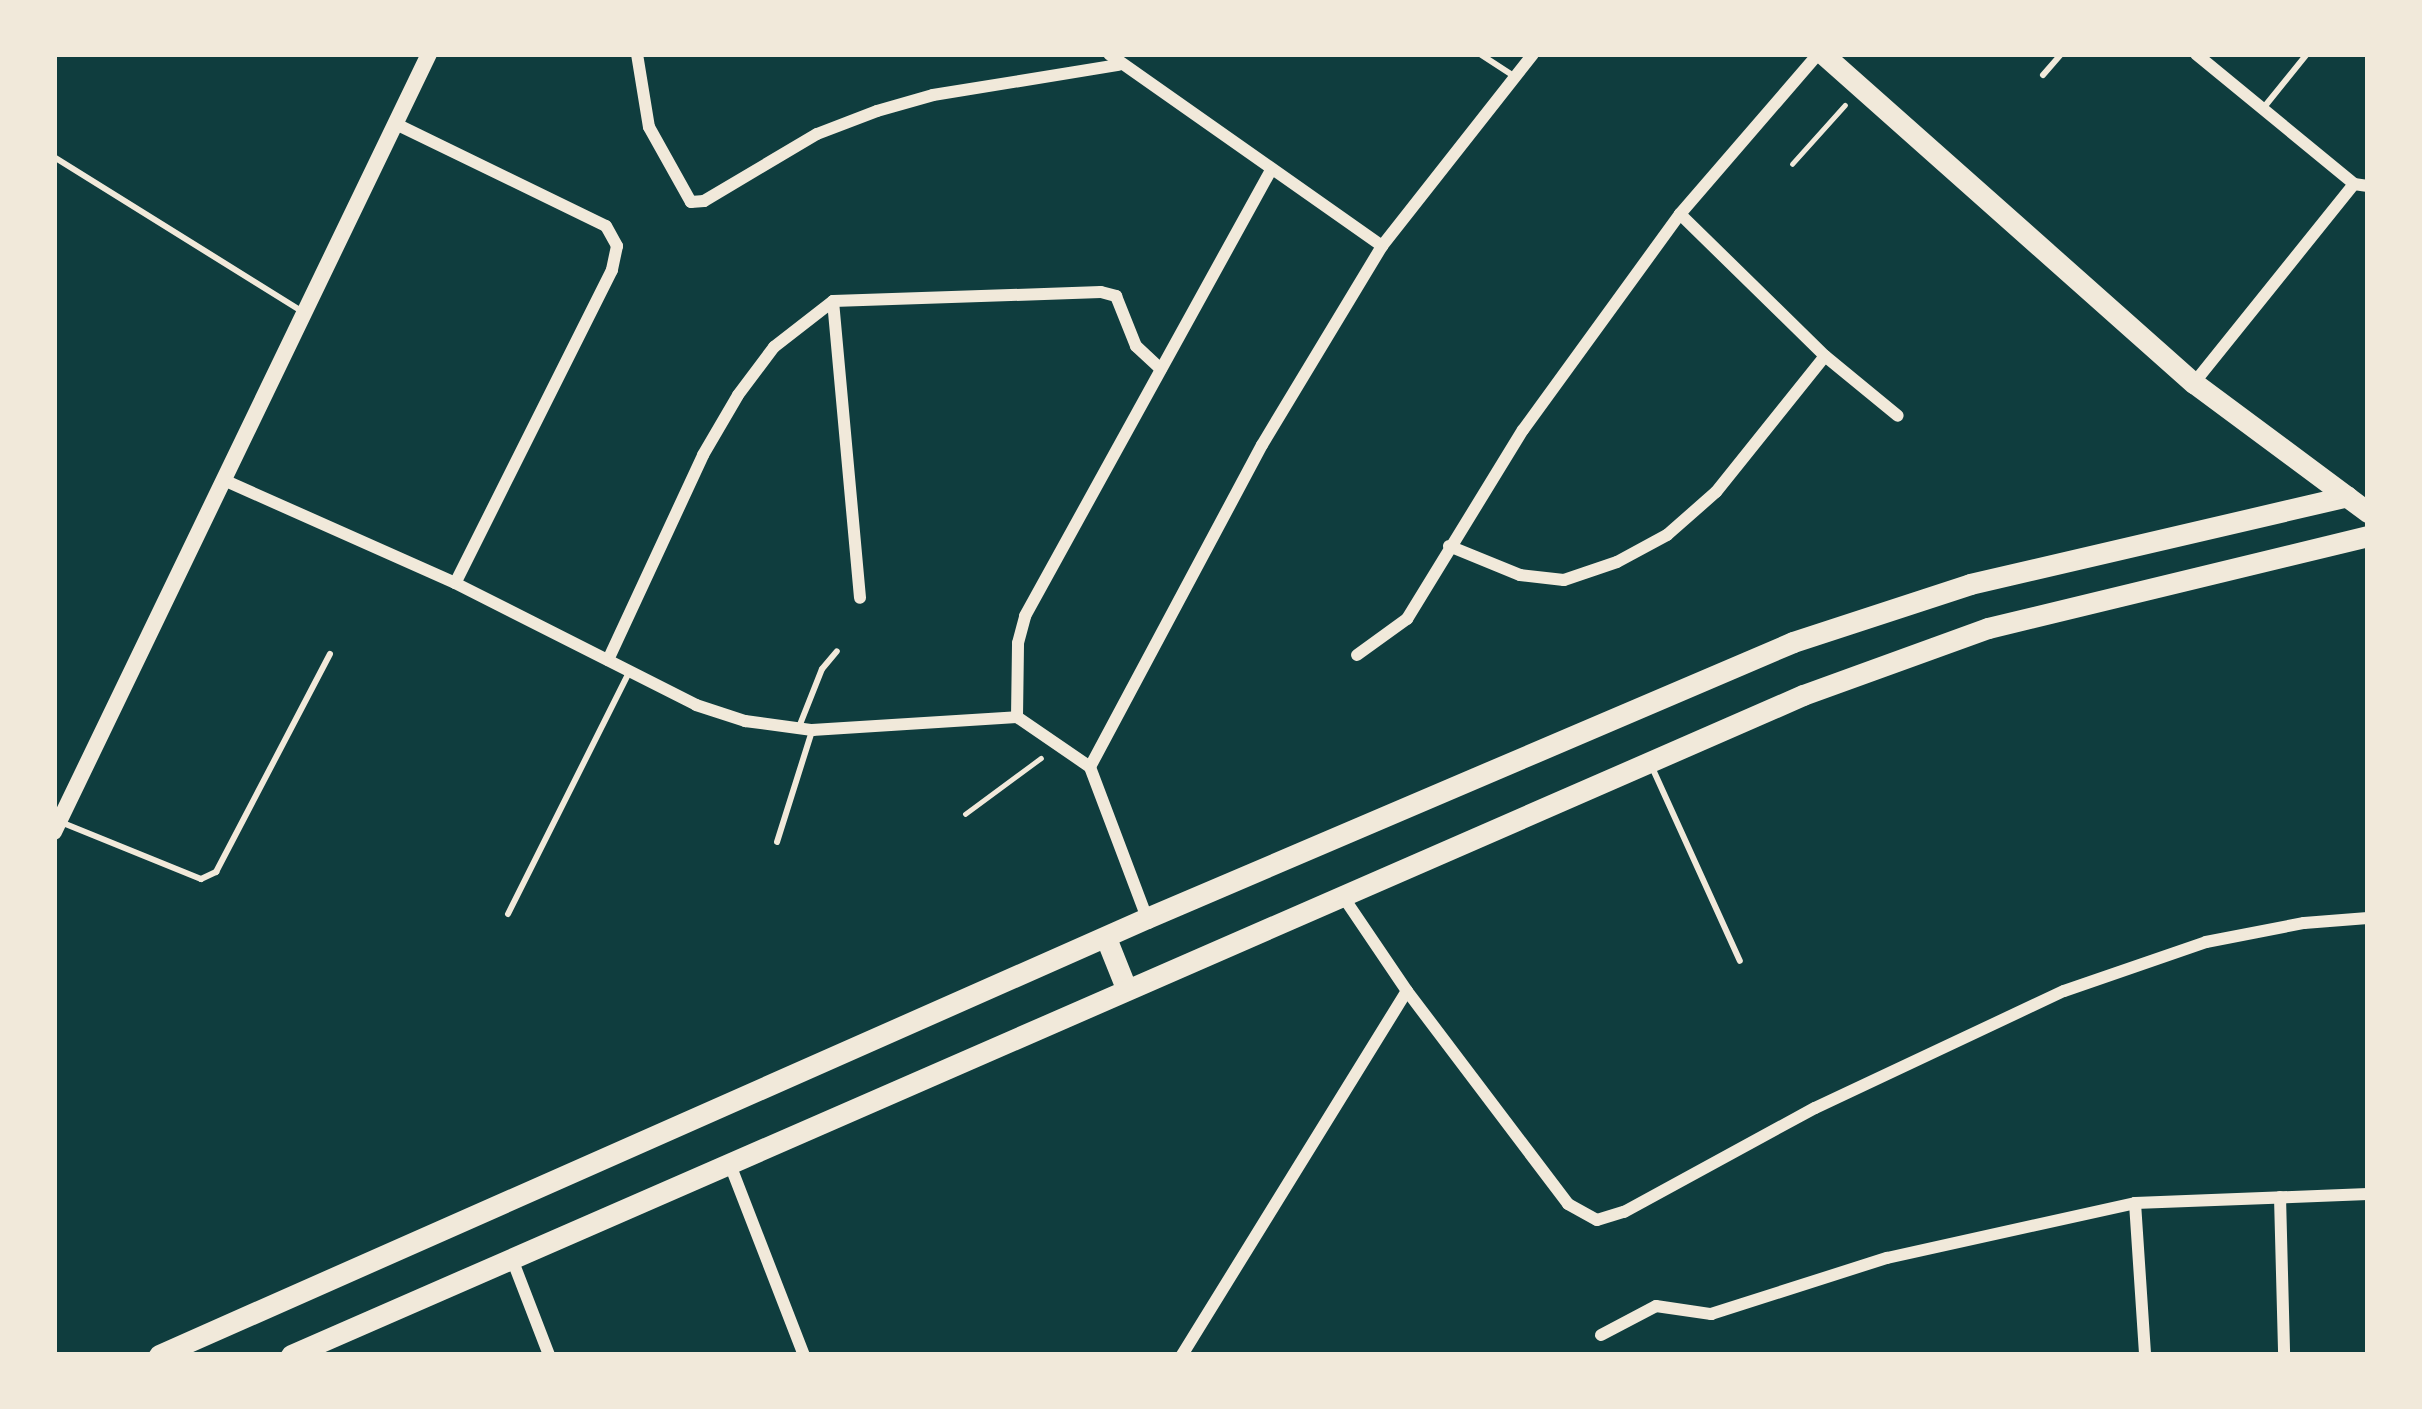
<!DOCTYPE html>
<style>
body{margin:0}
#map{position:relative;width:2422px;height:1409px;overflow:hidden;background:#0f3d3e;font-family:Cabin,sans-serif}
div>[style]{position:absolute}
.path>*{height:4.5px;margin:-2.25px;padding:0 2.25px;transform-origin:2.25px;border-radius:2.25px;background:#f1e9da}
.service>*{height:6px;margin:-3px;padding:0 3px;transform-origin:3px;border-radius:3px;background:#f1e9da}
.minor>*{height:12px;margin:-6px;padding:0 6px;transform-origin:6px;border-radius:6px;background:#f1e9da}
.tertiary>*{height:16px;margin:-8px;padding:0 8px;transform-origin:8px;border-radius:8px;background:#f1e9da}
.primary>*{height:21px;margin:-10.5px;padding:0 10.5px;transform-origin:10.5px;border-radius:10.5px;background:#f1e9da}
.trunk>*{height:21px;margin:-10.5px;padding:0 10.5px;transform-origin:10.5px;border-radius:10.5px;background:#f1e9da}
span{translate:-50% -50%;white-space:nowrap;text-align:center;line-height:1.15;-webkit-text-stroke:12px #f1e9da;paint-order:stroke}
.frame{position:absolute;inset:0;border:57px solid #f1e9da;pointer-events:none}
</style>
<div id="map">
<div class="path">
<i style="left:1792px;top:164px;width:79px;rotate:-48.1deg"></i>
<i style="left:965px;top:814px;width:94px;rotate:-36.4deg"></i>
</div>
<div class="service">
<i style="left:1480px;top:54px;width:38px;rotate:33deg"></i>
<i style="left:2043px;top:75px;width:28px;rotate:-49deg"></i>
<i style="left:2265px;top:106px;width:67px;rotate:-51.1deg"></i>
<i style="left:54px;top:157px;width:290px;rotate:31.9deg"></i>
<i style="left:799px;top:727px;width:62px;rotate:-68.4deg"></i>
<i style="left:822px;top:669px;width:23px;rotate:-50deg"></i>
<i style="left:1651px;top:765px;width:215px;rotate:65.6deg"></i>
<i style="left:63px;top:823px;width:149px;rotate:22.1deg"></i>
<i style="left:201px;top:879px;width:17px;rotate:-25deg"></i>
<i style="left:216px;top:872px;width:246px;rotate:-62.4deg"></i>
<i style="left:777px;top:842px;width:113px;rotate:-72.5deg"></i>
<i style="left:508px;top:914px;width:268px;rotate:-63.4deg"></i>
</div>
<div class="minor">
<i style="left:637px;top:54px;width:74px;rotate:80.7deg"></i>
<i style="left:649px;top:127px;width:86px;rotate:60.8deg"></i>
<i style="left:691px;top:202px;width:13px;rotate:-4deg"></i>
<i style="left:704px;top:201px;width:131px;rotate:-30.7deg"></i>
<i style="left:817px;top:134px;width:64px;rotate:-21deg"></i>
<i style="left:877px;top:111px;width:58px;rotate:-15.9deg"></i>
<i style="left:933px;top:95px;width:188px;rotate:-9.2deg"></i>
<i style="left:1109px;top:54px;width:334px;rotate:35.1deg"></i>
<i style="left:2196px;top:54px;width:205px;rotate:39.4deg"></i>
<i style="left:2354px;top:184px;width:14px;rotate:8deg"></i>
<i style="left:396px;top:124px;width:233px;rotate:25.9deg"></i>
<i style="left:606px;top:226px;width:23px;rotate:61deg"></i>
<i style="left:617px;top:246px;width:25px;rotate:102deg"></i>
<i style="left:612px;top:270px;width:350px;rotate:116.6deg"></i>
<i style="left:833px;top:301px;width:298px;rotate:84.8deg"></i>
<i style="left:1825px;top:356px;width:94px;rotate:39.4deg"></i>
<i style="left:2194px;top:383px;width:255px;rotate:-51.2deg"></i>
<i style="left:226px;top:481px;width:251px;rotate:24deg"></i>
<i style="left:455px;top:583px;width:270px;rotate:26.8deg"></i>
<i style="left:696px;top:705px;width:52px;rotate:18.1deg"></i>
<i style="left:745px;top:721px;width:68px;rotate:7.7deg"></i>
<i style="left:812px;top:730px;width:205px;rotate:-3.6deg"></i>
<i style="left:1017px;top:717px;width:88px;rotate:34.4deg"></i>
<i style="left:1449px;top:546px;width:77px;rotate:22.2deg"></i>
<i style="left:1520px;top:575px;width:44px;rotate:6.5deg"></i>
<i style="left:1564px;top:580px;width:56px;rotate:-18.8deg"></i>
<i style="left:1617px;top:562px;width:57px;rotate:-28.4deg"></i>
<i style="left:1667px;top:535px;width:65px;rotate:-41.3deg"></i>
<i style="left:1716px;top:492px;width:174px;rotate:-51.3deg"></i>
<i style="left:1825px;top:356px;width:203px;rotate:-135.6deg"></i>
<i style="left:1357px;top:655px;width:62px;rotate:-35.8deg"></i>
<i style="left:1407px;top:619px;width:222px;rotate:-58.5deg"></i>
<i style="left:1523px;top:430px;width:267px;rotate:-54deg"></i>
<i style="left:1680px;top:214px;width:211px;rotate:-49.2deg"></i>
<i style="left:608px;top:660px;width:226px;rotate:-65.1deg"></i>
<i style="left:703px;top:455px;width:69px;rotate:-59.7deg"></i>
<i style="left:738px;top:395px;width:60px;rotate:-53.1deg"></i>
<i style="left:774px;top:347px;width:75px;rotate:-37.9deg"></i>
<i style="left:833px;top:301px;width:268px;rotate:-1.9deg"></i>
<i style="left:1101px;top:292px;width:16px;rotate:15deg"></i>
<i style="left:1116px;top:296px;width:54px;rotate:68.2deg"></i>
<i style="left:1136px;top:346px;width:34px;rotate:43deg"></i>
<i style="left:1017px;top:717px;width:74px;rotate:-89.2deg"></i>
<i style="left:1018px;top:643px;width:28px;rotate:-75deg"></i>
<i style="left:1025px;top:616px;width:509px;rotate:-61.12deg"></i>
<i style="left:1342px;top:895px;width:116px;rotate:55.9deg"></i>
<i style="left:1407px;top:991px;width:267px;rotate:52.9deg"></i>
<i style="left:1568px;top:1204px;width:33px;rotate:29deg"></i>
<i style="left:1597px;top:1220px;width:28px;rotate:-17deg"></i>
<i style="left:1624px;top:1212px;width:217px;rotate:-28.6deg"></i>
<i style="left:1815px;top:1108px;width:275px;rotate:-25.2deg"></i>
<i style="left:2064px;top:991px;width:150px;rotate:-19deg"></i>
<i style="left:2206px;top:942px;width:100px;rotate:-11deg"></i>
<i style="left:2304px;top:923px;width:64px;rotate:-4.5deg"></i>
<i style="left:1147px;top:918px;width:161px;rotate:-110.7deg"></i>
<i style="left:1090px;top:767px;width:365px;rotate:-61.9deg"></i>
<i style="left:1262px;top:445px;width:232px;rotate:-58.9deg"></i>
<i style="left:1382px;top:246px;width:244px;rotate:-51.8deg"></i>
<i style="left:729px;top:1162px;width:207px;rotate:68.8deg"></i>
<i style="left:2280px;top:1197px;width:158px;rotate:88.5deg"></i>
<i style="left:2135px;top:1203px;width:152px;rotate:86.2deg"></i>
<i style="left:512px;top:1259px;width:103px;rotate:68.9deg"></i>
<i style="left:1601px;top:1335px;width:62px;rotate:-27.8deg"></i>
<i style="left:1656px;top:1306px;width:56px;rotate:8.3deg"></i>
<i style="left:1711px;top:1314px;width:185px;rotate:-17.7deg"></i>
<i style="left:1887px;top:1258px;width:254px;rotate:-12.5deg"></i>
<i style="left:2135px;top:1203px;width:233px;rotate:-2.2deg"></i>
<i style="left:1182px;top:1355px;width:428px;rotate:-58.3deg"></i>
</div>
<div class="tertiary">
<i style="left:54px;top:832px;width:864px;rotate:-64.27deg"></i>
</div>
<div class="primary">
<i style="left:1106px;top:938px;width:54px;rotate:68.2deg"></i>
<i style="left:159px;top:1355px;width:1080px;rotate:-23.86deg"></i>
<i style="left:1147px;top:918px;width:702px;rotate:-23.13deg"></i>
<i style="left:1793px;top:642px;width:186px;rotate:-18.1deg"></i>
<i style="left:1970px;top:584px;width:387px;rotate:-13.1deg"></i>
<i style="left:291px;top:1355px;width:1650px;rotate:-23.58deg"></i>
<i style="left:1803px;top:695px;width:197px;rotate:-19.9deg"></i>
<i style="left:1988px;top:628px;width:391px;rotate:-13.6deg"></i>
</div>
<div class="trunk">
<i style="left:1823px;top:54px;width:496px;rotate:41.6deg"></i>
<i style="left:2194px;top:383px;width:217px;rotate:36.6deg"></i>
</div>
<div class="frame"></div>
</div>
